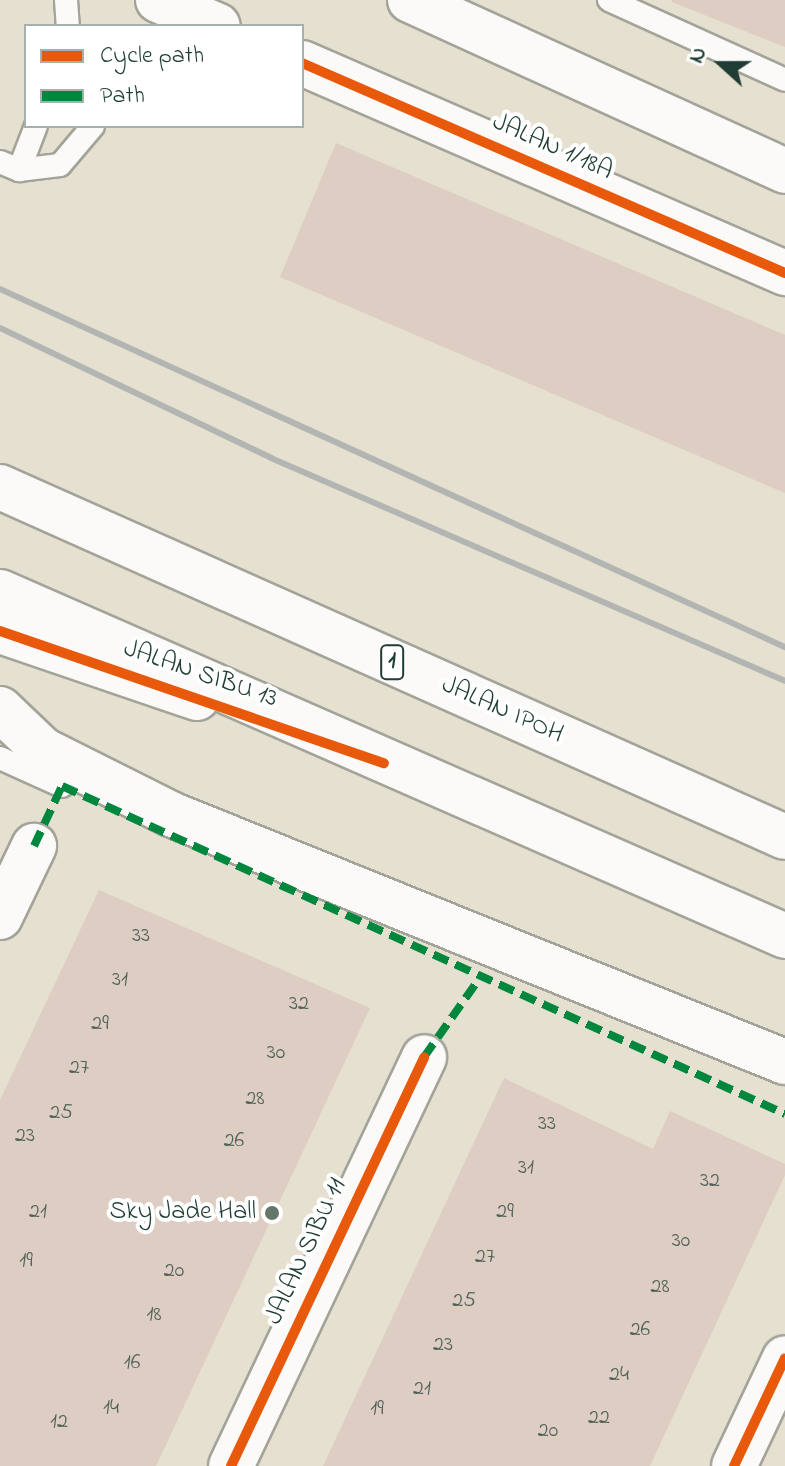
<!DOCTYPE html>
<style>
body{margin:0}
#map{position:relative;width:785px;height:1466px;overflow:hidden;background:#e5e0cf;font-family:"Indie Flower",sans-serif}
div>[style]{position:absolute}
.building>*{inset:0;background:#decdc3}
.roads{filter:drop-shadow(2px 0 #a3a499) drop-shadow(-2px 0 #a3a499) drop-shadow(0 2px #a3a499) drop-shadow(0 -2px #a3a499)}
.lane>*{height:22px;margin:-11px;padding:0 11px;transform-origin:11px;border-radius:11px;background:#fbfaf8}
.street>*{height:44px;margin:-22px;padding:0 22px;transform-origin:22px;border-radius:22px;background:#fbfaf8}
.secondary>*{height:44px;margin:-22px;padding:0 22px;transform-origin:22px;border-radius:22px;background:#fbfaf8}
.highway>*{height:44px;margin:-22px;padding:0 22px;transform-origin:22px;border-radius:22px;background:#fbfaf8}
.rail>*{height:6px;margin:-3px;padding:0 3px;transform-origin:3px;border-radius:3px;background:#b2b5b1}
.quiet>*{height:8px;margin-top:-4px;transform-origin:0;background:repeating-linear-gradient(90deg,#00873e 0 16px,transparent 0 24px)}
.cycleway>*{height:10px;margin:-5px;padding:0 5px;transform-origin:5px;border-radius:5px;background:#e8590c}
.dots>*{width:22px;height:22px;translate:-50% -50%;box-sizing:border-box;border:4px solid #fff;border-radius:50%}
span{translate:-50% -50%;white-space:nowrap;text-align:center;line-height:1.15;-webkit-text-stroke:8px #fff;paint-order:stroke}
.number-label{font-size:22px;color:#4f6158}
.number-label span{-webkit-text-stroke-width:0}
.shield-label span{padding:2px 6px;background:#fff;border:2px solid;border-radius:6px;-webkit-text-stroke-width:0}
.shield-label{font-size:24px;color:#1f3d34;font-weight:700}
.street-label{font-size:26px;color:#1f3d34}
.poi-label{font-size:26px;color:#1f3d34}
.right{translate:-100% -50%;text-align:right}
.legend{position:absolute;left:24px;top:24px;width:280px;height:104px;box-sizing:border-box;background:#fff;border:2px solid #a5b1ae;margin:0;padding:10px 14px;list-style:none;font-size:24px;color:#1f3d34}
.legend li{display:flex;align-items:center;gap:16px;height:40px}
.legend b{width:40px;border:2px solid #a5b1ae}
.north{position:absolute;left:681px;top:24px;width:80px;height:80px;-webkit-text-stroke:6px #fff;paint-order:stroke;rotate:291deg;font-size:22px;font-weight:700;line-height:32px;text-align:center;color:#1f3d34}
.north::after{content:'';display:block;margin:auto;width:28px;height:36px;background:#1f3d34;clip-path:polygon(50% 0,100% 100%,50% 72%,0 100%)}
</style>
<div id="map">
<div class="building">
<i style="clip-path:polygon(672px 0,785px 0,785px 47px,672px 2px)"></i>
<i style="clip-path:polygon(336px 143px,785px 335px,785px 493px,280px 277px)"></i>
<i style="clip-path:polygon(99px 890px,370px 1008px,156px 1466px,0 1466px,0 1100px)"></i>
<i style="clip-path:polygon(504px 1078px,653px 1149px,670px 1111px,785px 1164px,785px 1175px,650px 1466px,323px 1466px)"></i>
</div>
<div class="roads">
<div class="lane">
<i style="left:66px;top:0;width:26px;rotate:86deg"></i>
<i style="left:609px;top:0;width:193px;rotate:24.4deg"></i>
<i style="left:0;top:162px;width:21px;rotate:23deg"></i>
<i style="left:19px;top:170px;width:41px;rotate:-7deg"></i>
<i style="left:60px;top:165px;width:51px;rotate:-49.8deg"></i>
<i style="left:19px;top:170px;width:47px;rotate:-68.9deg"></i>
<i style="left:0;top:758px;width:68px;rotate:24.3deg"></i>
</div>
<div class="street">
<i style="left:0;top:631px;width:208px;rotate:18.8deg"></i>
<i style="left:0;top:917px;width:79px;rotate:-64.4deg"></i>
<i style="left:231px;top:1466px;width:452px;rotate:-64.7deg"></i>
<i style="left:734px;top:1466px;width:119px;rotate:-64.7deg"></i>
</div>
<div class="secondary">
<i style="left:158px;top:0;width:65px;rotate:23.4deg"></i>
<i style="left:410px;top:0;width:412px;rotate:24.5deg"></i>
<i style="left:302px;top:63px;width:527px;rotate:23.5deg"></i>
</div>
<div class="highway">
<i style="left:0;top:487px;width:859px;rotate:24.03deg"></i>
<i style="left:0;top:592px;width:857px;rotate:23.66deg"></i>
<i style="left:0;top:709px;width:59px;rotate:43.6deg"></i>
<i style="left:43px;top:750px;width:145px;rotate:26.6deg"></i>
<i style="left:173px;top:815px;width:660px;rotate:21.98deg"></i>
</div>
</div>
<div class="rail">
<i style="left:0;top:289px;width:863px;rotate:24.52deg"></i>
<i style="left:0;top:328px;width:301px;rotate:25.6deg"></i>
<i style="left:271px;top:458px;width:560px;rotate:23.45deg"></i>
</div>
<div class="quiet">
<i style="left:34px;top:846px;width:66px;rotate:-65deg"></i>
<i style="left:62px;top:786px;width:794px;rotate:24.4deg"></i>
<i style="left:424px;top:1057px;width:95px;rotate:-54.8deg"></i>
</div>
<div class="cycleway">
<i style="left:302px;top:63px;width:527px;rotate:23.5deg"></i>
<i style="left:0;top:631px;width:406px;rotate:19deg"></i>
<i style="left:231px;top:1466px;width:452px;rotate:-64.7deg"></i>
<i style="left:734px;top:1466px;width:119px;rotate:-64.7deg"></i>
</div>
<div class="dots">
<i style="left:272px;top:1213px;background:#64766a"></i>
</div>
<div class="number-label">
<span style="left:141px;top:937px">33</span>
<span style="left:120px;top:981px">31</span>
<span style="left:299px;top:1005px">32</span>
<span style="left:100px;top:1025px">29</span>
<span style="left:276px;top:1054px">30</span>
<span style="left:79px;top:1069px">27</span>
<span style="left:255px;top:1100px">28</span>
<span style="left:61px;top:1114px">25</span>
<span style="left:547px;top:1125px">33</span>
<span style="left:25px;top:1137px">23</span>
<span style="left:234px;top:1142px">26</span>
<span style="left:526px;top:1169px">31</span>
<span style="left:710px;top:1182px">32</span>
<span style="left:38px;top:1213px">21</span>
<span style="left:505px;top:1213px">29</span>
<span style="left:681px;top:1242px">30</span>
<span style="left:485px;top:1258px">27</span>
<span style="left:26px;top:1262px">19</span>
<span style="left:174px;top:1272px">20</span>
<span style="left:660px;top:1288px">28</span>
<span style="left:464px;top:1302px">25</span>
<span style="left:154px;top:1316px">18</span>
<span style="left:640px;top:1331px">26</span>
<span style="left:443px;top:1346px">23</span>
<span style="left:132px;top:1364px">16</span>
<span style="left:619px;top:1376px">24</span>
<span style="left:422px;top:1390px">21</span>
<span style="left:111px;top:1409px">14</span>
<span style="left:377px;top:1410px">19</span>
<span style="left:599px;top:1419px">22</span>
<span style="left:59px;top:1423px">12</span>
<span style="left:548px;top:1432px">20</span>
</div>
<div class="shield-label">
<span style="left:392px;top:662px">1</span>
</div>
<div class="street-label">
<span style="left:552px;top:148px;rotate:24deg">JALAN 1/18A</span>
<span style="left:200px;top:675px;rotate:19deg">JALAN SIBU 13</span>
<span style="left:502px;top:711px;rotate:24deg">JALAN IPOH</span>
<span style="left:307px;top:1252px;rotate:-65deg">JALAN SIBU 11</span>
</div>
<div class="poi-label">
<span class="right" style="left:256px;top:1213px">Sky Jade Hall</span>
</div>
<ul class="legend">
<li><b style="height:10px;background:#e8590c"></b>Cycle path</li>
<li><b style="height:10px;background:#00873e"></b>Path</li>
</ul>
<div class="north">N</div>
</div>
